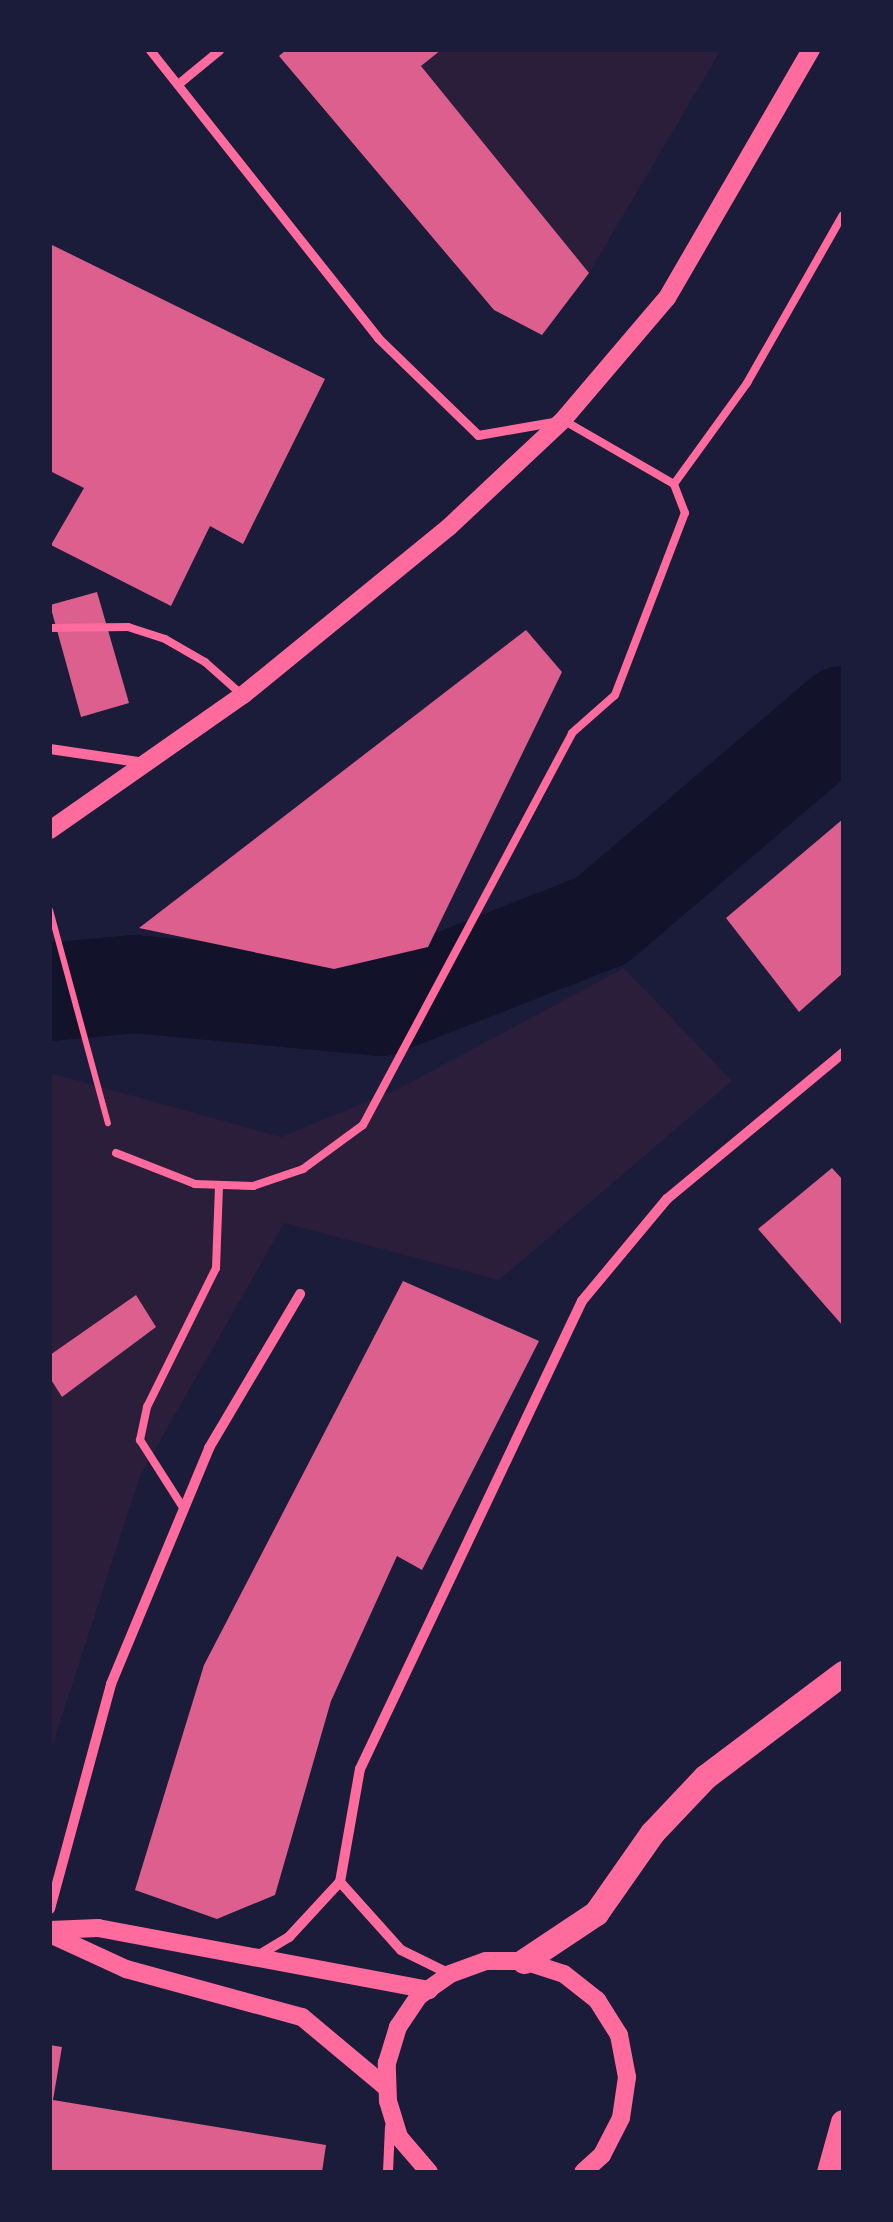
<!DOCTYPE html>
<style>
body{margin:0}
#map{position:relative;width:893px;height:2222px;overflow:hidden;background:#1b1b3a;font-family:Jost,sans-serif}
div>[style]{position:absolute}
.green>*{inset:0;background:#2a1e3b}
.river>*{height:98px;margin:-49px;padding:0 49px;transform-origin:49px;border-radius:49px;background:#12122b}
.building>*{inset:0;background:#dd5f8e}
.path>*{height:6px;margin:-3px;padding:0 3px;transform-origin:3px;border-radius:3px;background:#ff6b9d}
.service>*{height:8px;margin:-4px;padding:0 4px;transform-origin:4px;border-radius:4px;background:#ff6b9d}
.pedestrian>*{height:9px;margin:-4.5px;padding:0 4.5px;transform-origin:4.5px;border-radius:4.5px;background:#ff6b9d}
.minor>*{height:10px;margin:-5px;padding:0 5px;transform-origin:5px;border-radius:5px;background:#ff6b9d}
.tertiary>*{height:18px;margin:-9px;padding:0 9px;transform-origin:9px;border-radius:9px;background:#ff6b9d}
.primary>*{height:25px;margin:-12.5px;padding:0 12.5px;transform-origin:12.5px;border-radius:12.5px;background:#ff6b9d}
span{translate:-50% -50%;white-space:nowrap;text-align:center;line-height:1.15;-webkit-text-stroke:8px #1b1b3a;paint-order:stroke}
.frame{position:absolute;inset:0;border:52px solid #1b1b3a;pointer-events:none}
</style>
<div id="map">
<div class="green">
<i style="clip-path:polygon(441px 50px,721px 50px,589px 273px,421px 66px)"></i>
<i style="clip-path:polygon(624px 968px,732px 1081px,499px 1280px,284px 1223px,140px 1476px,50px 1753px,50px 1073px,281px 1137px,400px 1088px)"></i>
</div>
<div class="river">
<i style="left:50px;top:992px;width:84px;rotate:-5.4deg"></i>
<i style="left:134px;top:984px;width:248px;rotate:5.3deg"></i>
<i style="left:381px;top:1007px;width:236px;rotate:-21.4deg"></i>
<i style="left:601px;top:921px;width:318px;rotate:-40.4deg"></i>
</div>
<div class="building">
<i style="clip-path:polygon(286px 50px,441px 50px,421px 66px,589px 273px,542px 335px,494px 310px,279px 56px)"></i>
<i style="clip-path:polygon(50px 244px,325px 379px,243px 544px,210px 526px,171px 606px,51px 545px,84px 488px,50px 471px)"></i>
<i style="clip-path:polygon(97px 592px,129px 703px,81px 717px,50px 605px)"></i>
<i style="clip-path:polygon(526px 630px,562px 672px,428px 947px,334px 969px,139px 928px)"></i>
<i style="clip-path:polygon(843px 819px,843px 973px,799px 1012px,726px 918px)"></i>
<i style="clip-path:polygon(832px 1168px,843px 1180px,843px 1326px,758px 1229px)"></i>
<i style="clip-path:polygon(403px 1281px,539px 1341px,422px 1570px,397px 1556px,331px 1701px,275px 1895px,217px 1919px,135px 1890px,204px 1665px)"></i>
<i style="clip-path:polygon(136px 1295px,156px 1327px,62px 1397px,50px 1378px,50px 1355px)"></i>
<i style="clip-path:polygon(50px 2045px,62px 2047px,53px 2100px,326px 2145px,322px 2172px,50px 2172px)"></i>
</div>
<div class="path">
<i style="left:50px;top:910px;width:221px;rotate:74.8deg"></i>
</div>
<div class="service">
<i style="left:563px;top:420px;width:128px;rotate:30deg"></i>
<i style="left:674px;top:484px;width:125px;rotate:-54.1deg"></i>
<i style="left:747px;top:383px;width:193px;rotate:-60.3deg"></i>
<i style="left:50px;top:628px;width:78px;rotate:-0.7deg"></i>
<i style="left:128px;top:627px;width:39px;rotate:18deg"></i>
<i style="left:165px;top:639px;width:46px;rotate:29.9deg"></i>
<i style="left:205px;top:662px;width:47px;rotate:41.5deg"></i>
<i style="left:116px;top:1153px;width:85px;rotate:21.4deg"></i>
<i style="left:195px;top:1184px;width:58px;rotate:2deg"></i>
<i style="left:253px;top:1186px;width:53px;rotate:-18.8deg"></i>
<i style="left:303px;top:1169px;width:74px;rotate:-36.3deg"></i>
<i style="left:363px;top:1125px;width:444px;rotate:-61.9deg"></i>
<i style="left:572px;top:733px;width:57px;rotate:-41.5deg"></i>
<i style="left:615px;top:695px;width:195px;rotate:-69deg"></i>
<i style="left:685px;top:513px;width:31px;rotate:-111deg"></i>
<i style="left:184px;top:1509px;width:82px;rotate:-122.5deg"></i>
<i style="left:140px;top:1440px;width:34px;rotate:-78deg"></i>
<i style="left:147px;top:1407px;width:155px;rotate:-63.6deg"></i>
<i style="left:216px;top:1268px;width:83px;rotate:-87.9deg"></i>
</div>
<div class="pedestrian">
<i style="left:150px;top:50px;width:367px;rotate:51.6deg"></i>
<i style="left:378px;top:338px;width:139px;rotate:44.1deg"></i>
<i style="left:478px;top:435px;width:81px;rotate:-9.9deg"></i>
<i style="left:179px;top:83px;width:52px;rotate:-39.5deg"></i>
</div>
<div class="minor">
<i style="left:50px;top:749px;width:96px;rotate:8.4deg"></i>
<i style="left:340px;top:1882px;width:115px;rotate:-80deg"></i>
<i style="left:360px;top:1769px;width:518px;rotate:-64.62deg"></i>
<i style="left:582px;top:1301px;width:133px;rotate:-50.2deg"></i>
<i style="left:667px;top:1199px;width:229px;rotate:-39.7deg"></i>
<i style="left:340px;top:1882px;width:91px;rotate:48.1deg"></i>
<i style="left:401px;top:1950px;width:55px;rotate:26.1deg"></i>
<i style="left:50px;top:1909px;width:233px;rotate:-74.8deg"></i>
<i style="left:111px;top:1684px;width:256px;rotate:-67.4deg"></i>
<i style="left:209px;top:1448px;width:179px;rotate:-59.4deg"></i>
<i style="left:259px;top:1955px;width:35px;rotate:-31deg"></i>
<i style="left:289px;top:1937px;width:75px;rotate:-47.2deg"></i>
<i style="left:388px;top:2172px;width:45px;rotate:-87.5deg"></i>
</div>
<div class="tertiary">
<i style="left:50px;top:830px;width:236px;rotate:-35deg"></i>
<i style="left:243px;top:695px;width:266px;rotate:-39.2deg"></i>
<i style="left:449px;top:527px;width:156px;rotate:-43.2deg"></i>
<i style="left:563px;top:420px;width:160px;rotate:-49.6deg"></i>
<i style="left:667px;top:298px;width:287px;rotate:-59.9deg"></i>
<i style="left:50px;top:1930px;width:48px;rotate:-2.4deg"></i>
<i style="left:98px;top:1928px;width:337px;rotate:10.6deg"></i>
<i style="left:50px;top:1934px;width:84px;rotate:24.7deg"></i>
<i style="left:126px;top:1969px;width:182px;rotate:15.3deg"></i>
<i style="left:302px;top:2017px;width:111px;rotate:39.9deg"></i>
<i style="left:429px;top:2172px;width:46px;rotate:-130.6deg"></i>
<i style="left:399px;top:2137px;width:38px;rotate:-107deg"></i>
<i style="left:388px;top:2101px;width:38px;rotate:-92deg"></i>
<i style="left:387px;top:2063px;width:38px;rotate:-73deg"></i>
<i style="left:398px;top:2027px;width:37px;rotate:-56deg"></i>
<i style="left:419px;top:1996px;width:38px;rotate:-35deg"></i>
<i style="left:450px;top:1974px;width:38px;rotate:-20deg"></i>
<i style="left:486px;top:1961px;width:38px"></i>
<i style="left:524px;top:1961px;width:42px;rotate:18deg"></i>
<i style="left:564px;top:1974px;width:42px;rotate:38.2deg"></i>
<i style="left:597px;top:2000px;width:41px;rotate:57.8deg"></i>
<i style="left:619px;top:2035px;width:43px;rotate:79.2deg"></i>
<i style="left:627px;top:2077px;width:41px;rotate:98.3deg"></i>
<i style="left:621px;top:2118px;width:42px;rotate:117.2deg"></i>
<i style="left:602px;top:2155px;width:25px;rotate:138deg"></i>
</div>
<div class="primary">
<i style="left:524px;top:1961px;width:87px;rotate:-33.7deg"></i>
<i style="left:596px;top:1913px;width:98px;rotate:-55deg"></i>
<i style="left:652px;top:1833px;width:77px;rotate:-46.6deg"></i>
<i style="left:705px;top:1777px;width:173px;rotate:-37deg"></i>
<i style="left:829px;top:2172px;width:52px;rotate:-74.4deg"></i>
</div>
<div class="frame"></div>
</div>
